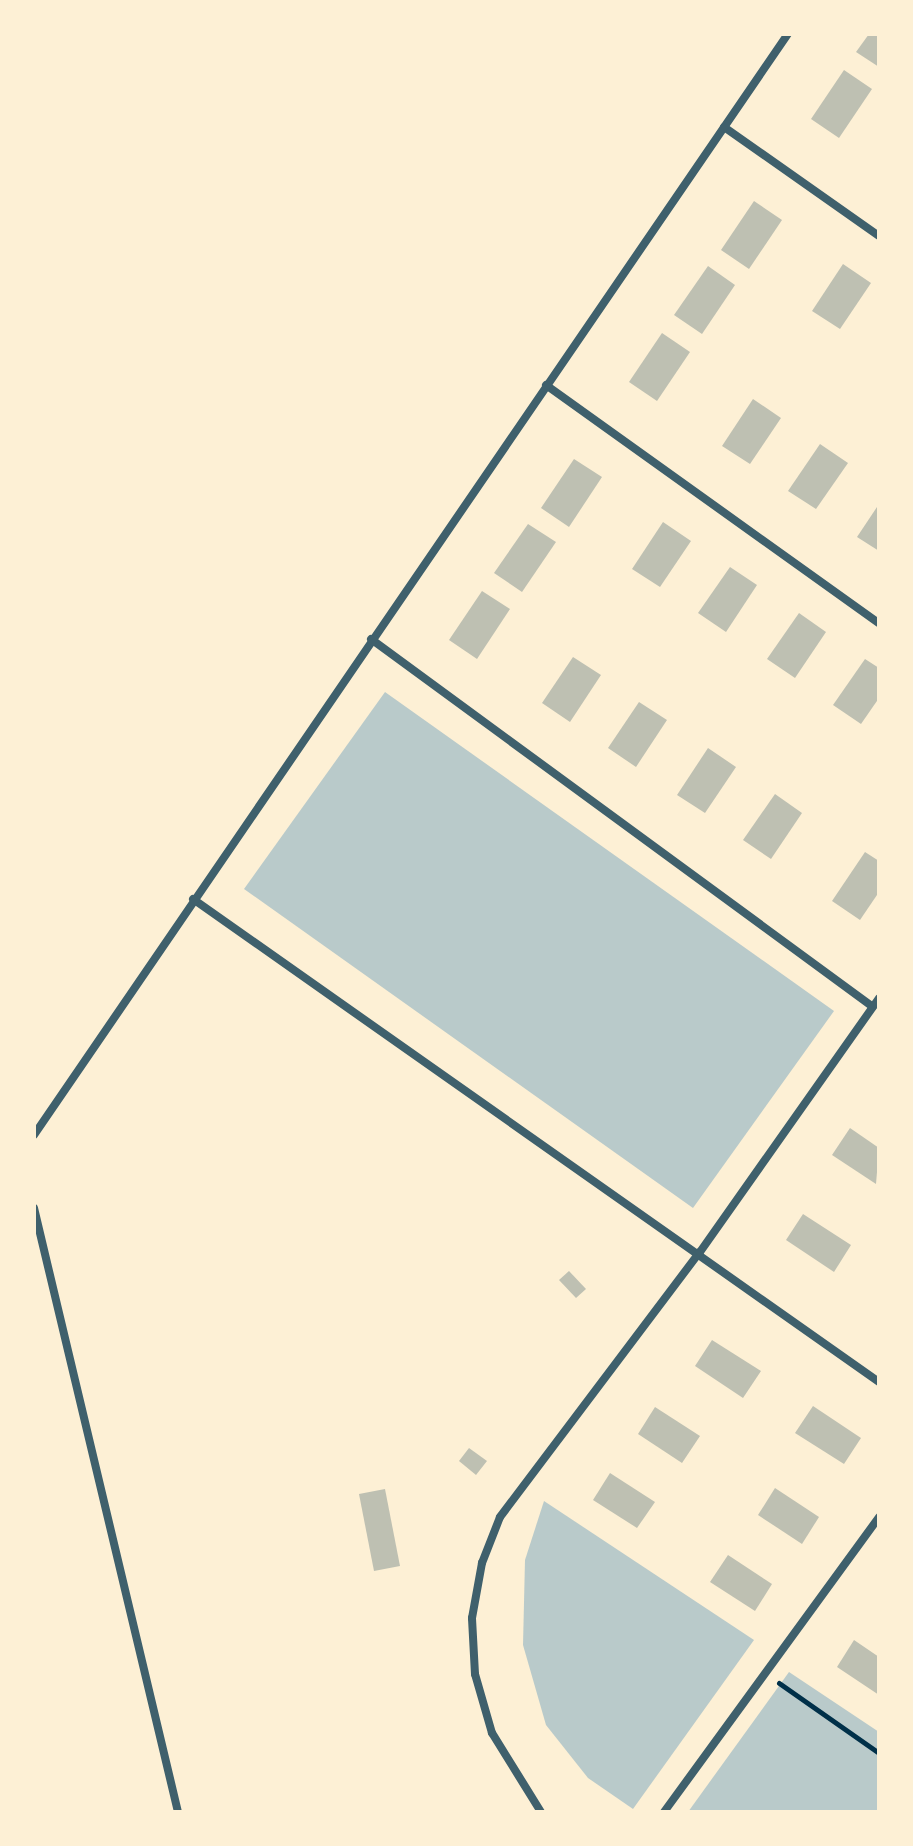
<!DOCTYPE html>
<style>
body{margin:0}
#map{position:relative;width:913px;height:1846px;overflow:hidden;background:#fdf0d5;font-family:"Fira Sans Condensed",sans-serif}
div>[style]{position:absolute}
.green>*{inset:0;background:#b9caca}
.building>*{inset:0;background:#bec0b2}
.path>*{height:5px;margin:-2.5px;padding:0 2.5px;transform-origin:2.5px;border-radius:2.5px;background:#003049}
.minor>*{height:8px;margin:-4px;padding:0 4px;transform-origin:4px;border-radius:4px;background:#3f606c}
span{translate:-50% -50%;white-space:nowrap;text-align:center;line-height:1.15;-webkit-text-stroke:6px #fdf0d5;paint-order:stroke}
.frame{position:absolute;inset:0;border:36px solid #fdf0d5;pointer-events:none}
</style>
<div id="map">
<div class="green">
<i style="clip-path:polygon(385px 692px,834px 1011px,693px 1208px,244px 889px)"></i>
<i style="clip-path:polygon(544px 1501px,754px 1640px,633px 1809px,588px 1778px,546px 1725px,523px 1645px,525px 1560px)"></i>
<i style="clip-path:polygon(789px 1672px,879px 1732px,879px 1812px,688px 1812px)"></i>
</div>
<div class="building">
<i style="clip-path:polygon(869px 34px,879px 34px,879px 67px,856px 52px)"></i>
<i style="clip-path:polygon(844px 70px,872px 89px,839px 138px,811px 119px)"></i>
<i style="clip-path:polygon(754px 201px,782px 220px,749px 269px,721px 250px)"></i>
<i style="clip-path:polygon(843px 264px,871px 283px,840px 329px,812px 311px)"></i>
<i style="clip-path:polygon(708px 266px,735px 285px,702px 334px,674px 315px)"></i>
<i style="clip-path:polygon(662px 333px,690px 352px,657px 401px,629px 382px)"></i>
<i style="clip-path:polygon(753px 399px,781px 418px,750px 464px,722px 446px)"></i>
<i style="clip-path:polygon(820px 444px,848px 463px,816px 509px,788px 491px)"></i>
<i style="clip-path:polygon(574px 459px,602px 477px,569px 527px,541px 508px)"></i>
<i style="clip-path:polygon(879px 504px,879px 551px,857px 537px)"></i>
<i style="clip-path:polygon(663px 522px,691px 541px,660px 587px,632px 569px)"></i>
<i style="clip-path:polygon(528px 524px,556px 542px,522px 592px,494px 573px)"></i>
<i style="clip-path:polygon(730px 567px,757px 585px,726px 632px,698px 613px)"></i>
<i style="clip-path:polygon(482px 591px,510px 609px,477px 659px,449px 640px)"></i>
<i style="clip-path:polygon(799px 613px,826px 632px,795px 678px,767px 659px)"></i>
<i style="clip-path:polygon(573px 657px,601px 675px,570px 722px,542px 703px)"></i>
<i style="clip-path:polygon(865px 659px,879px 668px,879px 698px,861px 724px,833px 705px)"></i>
<i style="clip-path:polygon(639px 702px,667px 720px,636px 767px,608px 748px)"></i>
<i style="clip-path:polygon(708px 748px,736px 767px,705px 813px,677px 795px)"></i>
<i style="clip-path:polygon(775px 794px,802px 813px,771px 859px,743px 840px)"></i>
<i style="clip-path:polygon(865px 852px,879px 861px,879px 892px,860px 920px,832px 901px)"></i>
<i style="clip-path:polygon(850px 1128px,879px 1148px,876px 1184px,832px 1155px)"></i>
<i style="clip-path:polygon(803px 1214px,851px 1245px,834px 1272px,786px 1240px)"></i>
<i style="clip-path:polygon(569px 1271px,586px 1289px,576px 1298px,559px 1280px)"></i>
<i style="clip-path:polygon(712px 1340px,761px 1371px,743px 1398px,695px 1366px)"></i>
<i style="clip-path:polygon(813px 1406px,861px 1438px,844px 1464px,795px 1433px)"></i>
<i style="clip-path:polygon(655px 1407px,700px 1436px,682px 1463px,638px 1434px)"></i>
<i style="clip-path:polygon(469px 1448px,487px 1461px,476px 1475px,459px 1461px)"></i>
<i style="clip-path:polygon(610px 1473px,655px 1502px,637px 1528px,593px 1500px)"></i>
<i style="clip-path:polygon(775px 1488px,819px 1517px,802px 1544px,758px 1515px)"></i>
<i style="clip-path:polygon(385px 1489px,400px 1566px,374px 1571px,359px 1494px)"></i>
<i style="clip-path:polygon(728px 1555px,772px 1584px,755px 1611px,710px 1582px)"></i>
<i style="clip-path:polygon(854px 1640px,879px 1657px,879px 1695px,837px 1667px)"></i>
</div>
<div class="path">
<i style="left:779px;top:1683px;width:122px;rotate:35deg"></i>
</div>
<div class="minor">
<i style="left:724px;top:127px;width:189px;rotate:35.1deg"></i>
<i style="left:546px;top:385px;width:409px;rotate:35.6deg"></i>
<i style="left:371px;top:639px;width:622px;rotate:36.24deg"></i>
<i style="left:193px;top:899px;width:839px;rotate:35.15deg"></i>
<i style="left:34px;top:1135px;width:1334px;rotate:-55.6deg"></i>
<i style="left:34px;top:1208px;width:621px;rotate:76.59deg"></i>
<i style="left:541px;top:1812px;width:93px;rotate:-121.8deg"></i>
<i style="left:492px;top:1733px;width:61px;rotate:-106.1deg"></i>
<i style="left:475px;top:1674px;width:56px;rotate:-93.1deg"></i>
<i style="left:472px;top:1618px;width:56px;rotate:-79.7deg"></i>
<i style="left:482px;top:1563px;width:49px;rotate:-68.6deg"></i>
<i style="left:500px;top:1517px;width:332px;rotate:-53deg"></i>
<i style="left:700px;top:1252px;width:311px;rotate:-54.8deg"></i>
<i style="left:664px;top:1812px;width:365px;rotate:-53.9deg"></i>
</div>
<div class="frame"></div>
</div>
